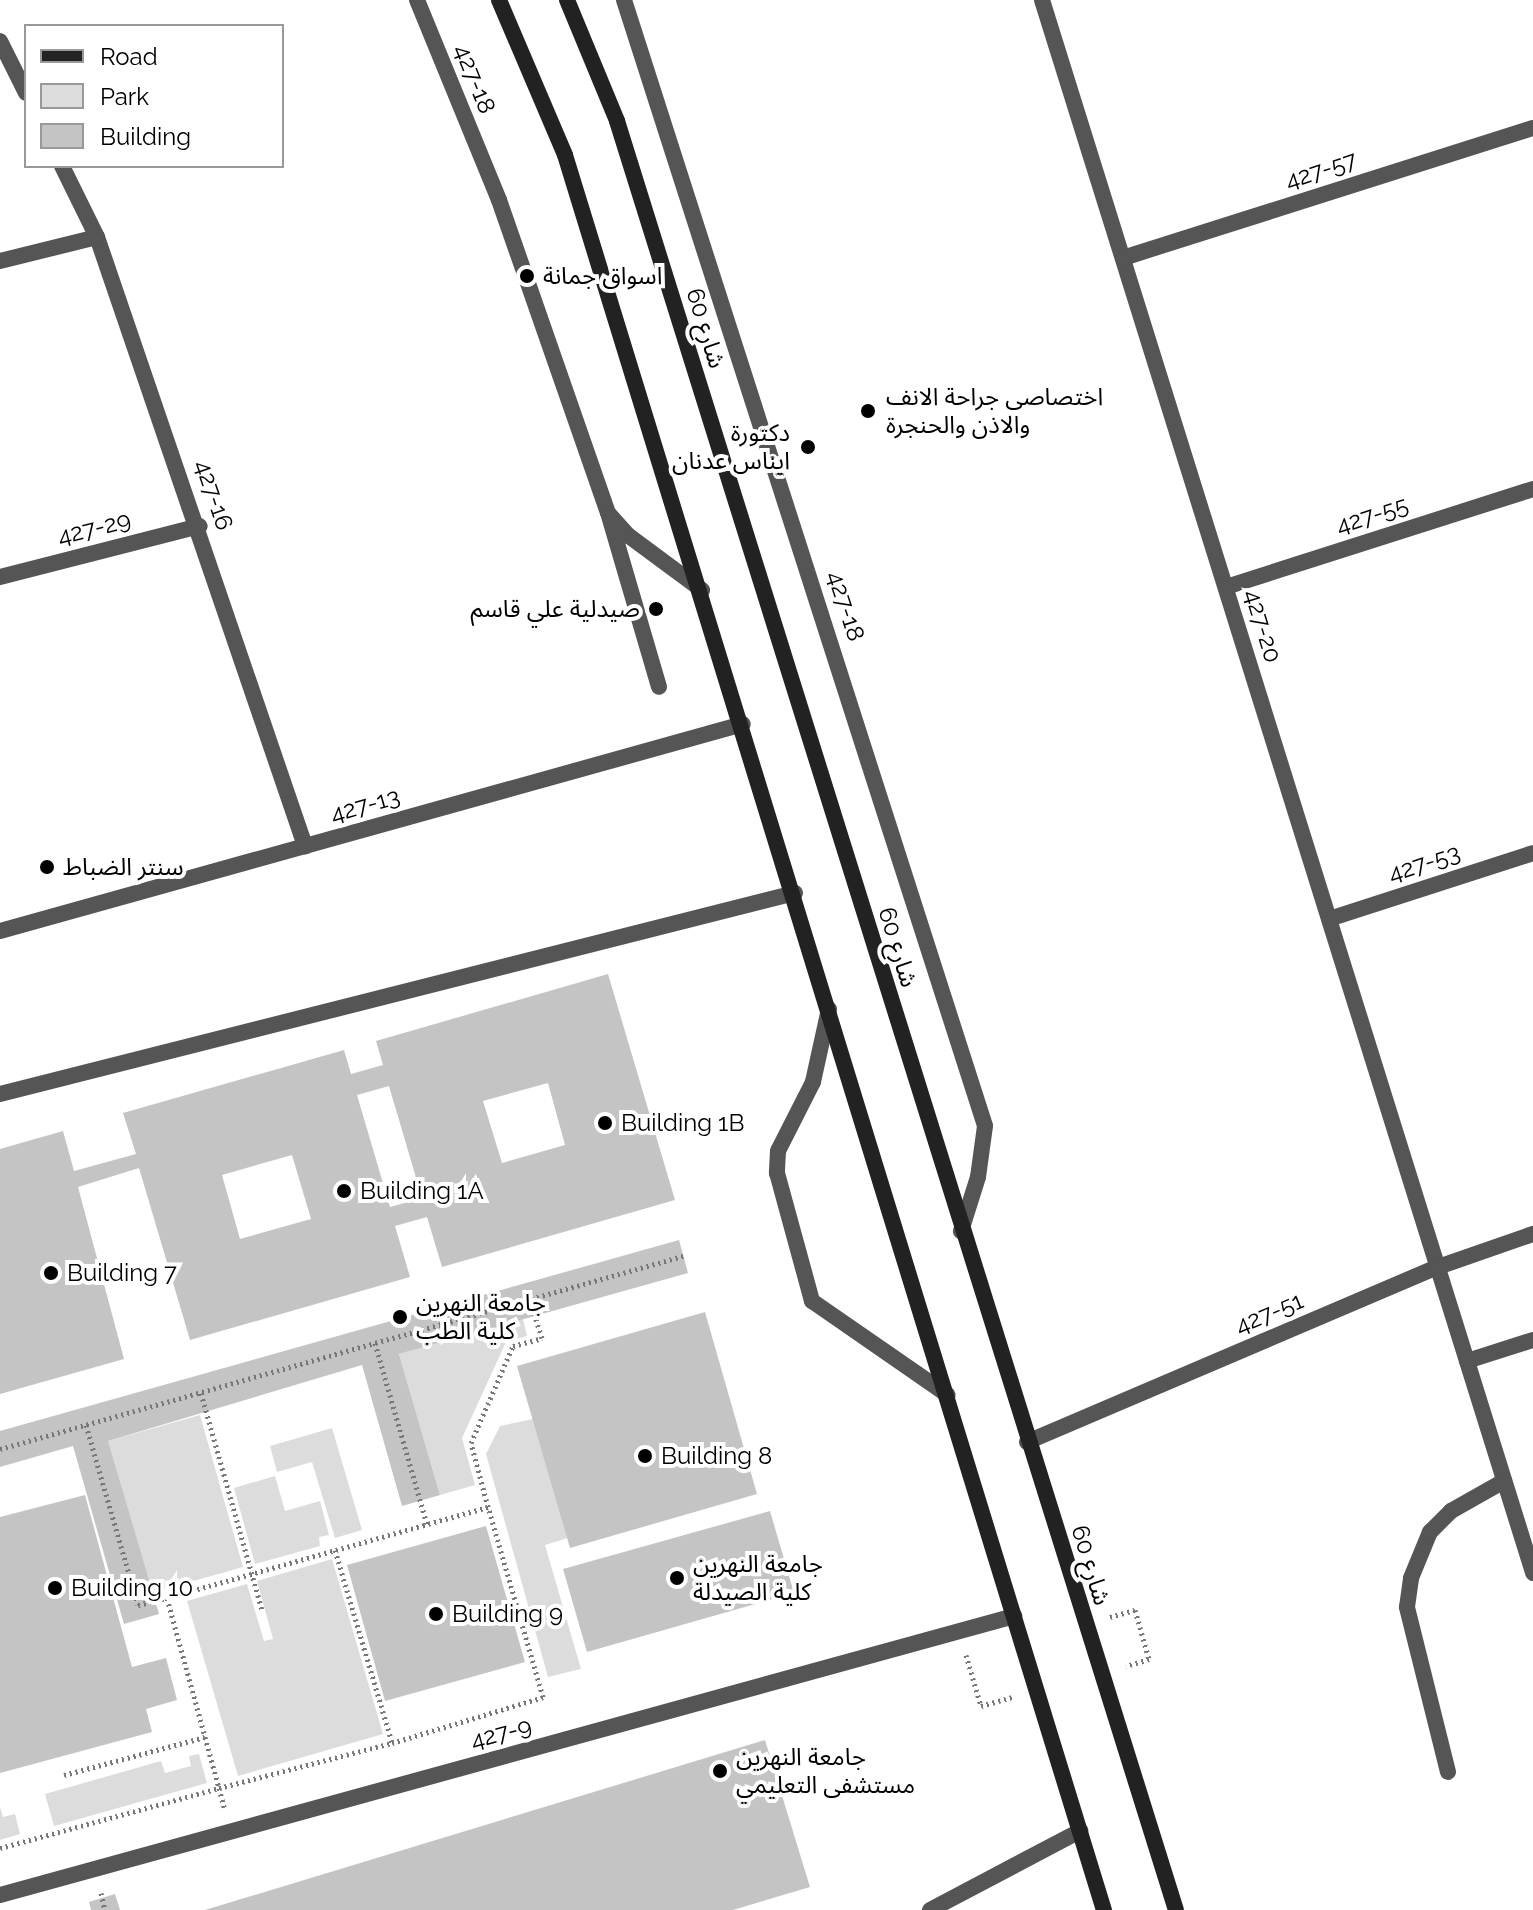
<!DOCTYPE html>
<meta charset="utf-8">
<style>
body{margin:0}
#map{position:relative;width:1533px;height:1910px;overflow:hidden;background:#fff;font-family:Raleway,"Noto Sans Arabic",sans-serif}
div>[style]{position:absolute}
.green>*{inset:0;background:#dcdcdc}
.building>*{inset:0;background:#c4c4c4}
.path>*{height:5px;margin-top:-2.5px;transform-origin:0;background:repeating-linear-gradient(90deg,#777 0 2px,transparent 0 6px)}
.lane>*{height:16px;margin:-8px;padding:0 8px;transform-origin:8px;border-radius:8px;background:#555}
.street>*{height:16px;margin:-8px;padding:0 8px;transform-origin:8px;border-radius:8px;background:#555}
.secondary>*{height:16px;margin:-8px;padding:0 8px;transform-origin:8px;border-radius:8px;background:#222}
.dots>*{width:22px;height:22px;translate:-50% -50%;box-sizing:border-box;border:4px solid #fff;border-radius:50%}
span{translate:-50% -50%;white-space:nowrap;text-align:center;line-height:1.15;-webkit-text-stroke:8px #fff;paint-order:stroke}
.street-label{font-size:24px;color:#000}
.poi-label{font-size:24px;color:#000}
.left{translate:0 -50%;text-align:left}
.right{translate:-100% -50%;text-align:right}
.legend{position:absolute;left:24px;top:24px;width:260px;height:144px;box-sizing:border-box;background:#fff;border:2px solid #999;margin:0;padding:10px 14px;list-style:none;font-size:24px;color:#000}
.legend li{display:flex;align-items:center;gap:16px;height:40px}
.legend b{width:40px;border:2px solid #999}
</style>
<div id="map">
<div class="green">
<i style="clip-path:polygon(523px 1319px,527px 1336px,506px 1342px,462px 1438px,475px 1485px,440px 1495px,399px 1354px)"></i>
<i style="clip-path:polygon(200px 1415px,243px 1567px,151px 1593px,108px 1441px)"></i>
<i style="clip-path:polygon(533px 1419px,568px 1538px,545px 1545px,581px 1669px,548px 1677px,486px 1454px,500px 1426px)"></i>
<i style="clip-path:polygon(332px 1428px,362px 1530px,335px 1538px,312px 1462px,277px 1472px,270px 1446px)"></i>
<i style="clip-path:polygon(275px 1476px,285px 1511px,320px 1501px,329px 1535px,319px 1537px,320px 1546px,255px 1564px,234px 1488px)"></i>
<i style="clip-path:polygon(332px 1559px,383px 1734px,238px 1776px,187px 1601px,247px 1584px,264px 1641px,273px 1639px,257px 1581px)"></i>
<i style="clip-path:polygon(199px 1754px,207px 1783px,54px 1826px,45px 1794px,161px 1761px,165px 1773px,191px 1766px,189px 1756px)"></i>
<i style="clip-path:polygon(0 1807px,3px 1817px,15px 1814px,20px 1834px,0 1840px)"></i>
</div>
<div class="building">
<i style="clip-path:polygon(evenodd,608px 974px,675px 1200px,442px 1267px,427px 1217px,395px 1226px,410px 1277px,190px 1340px,139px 1168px,78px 1187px,124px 1359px,0 1394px,0 1149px,63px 1131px,74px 1171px,136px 1154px,123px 1113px,344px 1050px,351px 1074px,383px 1065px,376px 1041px,608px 974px,548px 1083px,565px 1145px,502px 1163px,483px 1101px,548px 1083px,608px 974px,389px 1086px,422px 1198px,390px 1207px,357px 1095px,389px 1086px,608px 974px,292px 1155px,311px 1219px,240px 1239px,222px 1175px,292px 1155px)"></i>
<i style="clip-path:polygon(679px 1240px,688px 1273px,399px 1354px,440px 1495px,402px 1506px,362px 1365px,108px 1441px,159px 1614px,124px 1624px,73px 1446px,0 1467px,0 1431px)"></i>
<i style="clip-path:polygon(705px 1312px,757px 1494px,570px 1548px,517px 1366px)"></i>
<i style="clip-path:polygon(85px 1495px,132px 1667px,166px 1658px,177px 1700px,146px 1709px,152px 1732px,0 1773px,0 1517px)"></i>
<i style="clip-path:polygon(770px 1511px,794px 1593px,587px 1652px,563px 1569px)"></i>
<i style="clip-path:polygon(486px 1526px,525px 1662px,385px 1701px,347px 1565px)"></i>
<i style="clip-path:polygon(765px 1740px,810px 1887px,733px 1910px,205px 1910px)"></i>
<i style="clip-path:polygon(115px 1894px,120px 1910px,91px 1910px,89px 1902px)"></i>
</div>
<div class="path">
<i style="left:375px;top:1343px;width:188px;rotate:74deg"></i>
<i style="left:201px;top:1393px;width:225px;rotate:74.3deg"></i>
<i style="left:86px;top:1425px;width:187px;rotate:73.9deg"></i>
<i style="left:138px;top:1605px;width:30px;rotate:-14deg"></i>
<i style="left:0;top:1449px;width:710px;rotate:-15.78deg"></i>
<i style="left:488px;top:1507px;width:66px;rotate:-104.9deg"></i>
<i style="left:471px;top:1443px;width:106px;rotate:-66.6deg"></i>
<i style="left:513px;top:1346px;width:30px;rotate:-15deg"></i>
<i style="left:542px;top:1338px;width:40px;rotate:-108deg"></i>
<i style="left:335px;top:1550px;width:201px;rotate:73.5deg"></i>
<i style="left:1110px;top:1617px;width:26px;rotate:-16deg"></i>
<i style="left:1135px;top:1610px;width:51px;rotate:74.1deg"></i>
<i style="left:1149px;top:1659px;width:24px;rotate:163deg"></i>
<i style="left:966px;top:1655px;width:53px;rotate:73.6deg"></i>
<i style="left:981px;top:1706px;width:33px;rotate:-16deg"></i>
<i style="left:64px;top:1775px;width:146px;rotate:-15.1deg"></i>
<i style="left:0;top:1848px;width:227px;rotate:-15.3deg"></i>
<i style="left:219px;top:1788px;width:179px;rotate:-14.6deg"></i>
<i style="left:392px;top:1743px;width:158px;rotate:-16.9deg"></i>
<i style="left:543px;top:1697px;width:198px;rotate:-106.1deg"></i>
<i style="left:488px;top:1507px;width:334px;rotate:164.2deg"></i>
<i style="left:167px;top:1598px;width:197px;rotate:74.7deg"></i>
<i style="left:219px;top:1788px;width:20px;rotate:75deg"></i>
<i style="left:101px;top:1893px;width:17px;rotate:77deg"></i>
</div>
<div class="lane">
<i style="left:829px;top:1009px;width:75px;rotate:102.4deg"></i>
<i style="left:813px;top:1082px;width:77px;rotate:116.9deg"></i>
<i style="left:778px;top:1151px;width:22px;rotate:93deg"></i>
<i style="left:777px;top:1173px;width:133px;rotate:74.7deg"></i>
<i style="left:812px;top:1301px;width:165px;rotate:34.7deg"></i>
<i style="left:0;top:1094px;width:820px;rotate:-14.19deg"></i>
<i style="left:0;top:1895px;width:1052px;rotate:-15.38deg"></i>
<i style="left:930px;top:1910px;width:170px;rotate:-27.8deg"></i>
</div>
<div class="street">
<i style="left:417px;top:0;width:216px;rotate:67.7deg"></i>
<i style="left:499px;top:200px;width:331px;rotate:70.8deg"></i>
<i style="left:608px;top:513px;width:31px;rotate:48deg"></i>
<i style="left:629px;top:536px;width:91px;rotate:36.5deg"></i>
<i style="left:624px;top:0;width:1182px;rotate:72.22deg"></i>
<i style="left:985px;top:1126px;width:51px;rotate:97.8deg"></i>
<i style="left:978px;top:1177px;width:57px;rotate:107.5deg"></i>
<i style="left:1042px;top:0;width:1648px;rotate:72.66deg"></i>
<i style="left:0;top:41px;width:58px;rotate:63.4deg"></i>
<i style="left:62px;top:166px;width:79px;rotate:63.8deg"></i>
<i style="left:97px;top:237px;width:644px;rotate:71.14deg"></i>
<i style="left:1123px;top:258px;width:430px;rotate:-17.6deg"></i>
<i style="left:0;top:261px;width:100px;rotate:-13.9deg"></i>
<i style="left:609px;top:516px;width:178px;rotate:73.7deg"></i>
<i style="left:0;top:577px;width:206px;rotate:-14.3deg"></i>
<i style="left:1226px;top:587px;width:322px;rotate:-17.7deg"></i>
<i style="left:1329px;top:919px;width:214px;rotate:-17.9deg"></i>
<i style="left:0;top:931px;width:771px;rotate:-15.57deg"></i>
<i style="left:1467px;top:1361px;width:69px;rotate:-17.7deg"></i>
<i style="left:1027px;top:1442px;width:447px;rotate:-23.1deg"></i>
<i style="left:1438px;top:1267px;width:101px;rotate:-19.2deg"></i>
<i style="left:1448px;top:1772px;width:170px;rotate:-104deg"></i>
<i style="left:1407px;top:1607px;width:29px;rotate:-82deg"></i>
<i style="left:1411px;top:1578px;width:50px;rotate:-67.6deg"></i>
<i style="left:1430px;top:1532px;width:30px;rotate:-45deg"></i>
<i style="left:1451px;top:1511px;width:61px;rotate:-29.5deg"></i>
</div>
<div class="secondary">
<i style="left:499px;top:0;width:168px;rotate:66.9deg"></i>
<i style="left:565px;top:155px;width:1836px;rotate:72.93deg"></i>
<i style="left:567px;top:0;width:131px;rotate:67.5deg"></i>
<i style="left:617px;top:121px;width:1874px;rotate:72.65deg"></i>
</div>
<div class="dots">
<i style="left:527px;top:276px;background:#000"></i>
<i style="left:868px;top:411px;background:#000"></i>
<i style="left:808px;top:447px;background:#000"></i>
<i style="left:656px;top:609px;background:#000"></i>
<i style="left:47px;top:867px;background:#000"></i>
<i style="left:605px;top:1123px;background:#000"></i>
<i style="left:344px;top:1191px;background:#000"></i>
<i style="left:51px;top:1273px;background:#000"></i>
<i style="left:400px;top:1317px;background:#000"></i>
<i style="left:645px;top:1456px;background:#000"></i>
<i style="left:677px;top:1578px;background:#000"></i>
<i style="left:55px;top:1588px;background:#000"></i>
<i style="left:436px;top:1614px;background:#000"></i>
<i style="left:720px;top:1771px;background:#000"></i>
</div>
<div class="street-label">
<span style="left:475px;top:79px;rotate:68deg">427-18</span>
<span style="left:1321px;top:170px;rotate:-18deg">427-57</span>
<span style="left:706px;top:328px;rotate:73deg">شارع 60</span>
<span style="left:214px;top:495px;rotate:71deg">427-16</span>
<span style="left:1372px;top:515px;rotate:-18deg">427-55</span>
<span style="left:94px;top:528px;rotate:-14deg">427-29</span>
<span style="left:846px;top:606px;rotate:72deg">427-18</span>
<span style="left:1263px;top:626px;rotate:73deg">427-20</span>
<span style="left:365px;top:805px;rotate:-16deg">427-13</span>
<span style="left:1424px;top:863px;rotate:-18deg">427-53</span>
<span style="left:898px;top:947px;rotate:73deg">شارع 60</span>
<span style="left:1269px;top:1313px;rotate:-23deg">427-51</span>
<span style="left:1091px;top:1565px;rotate:73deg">شارع 60</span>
<span style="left:501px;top:1733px;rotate:-15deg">427-9</span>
</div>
<div class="poi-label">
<span class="left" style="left:543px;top:276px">اسواق جمانة</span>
<span class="left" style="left:886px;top:411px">اختصاصي جراحة الانف<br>والاذن والحنجرة</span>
<span class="right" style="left:790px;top:447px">دكتورة<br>ايناس عدنان</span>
<span class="right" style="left:640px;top:609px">صيدلية علي قاسم</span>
<span class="left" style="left:63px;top:867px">سنتر الضباط</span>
<span class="left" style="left:621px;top:1123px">Building 1B</span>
<span class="left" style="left:360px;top:1191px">Building 1A</span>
<span class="left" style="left:67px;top:1273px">Building 7</span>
<span class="left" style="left:416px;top:1317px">جامعة النهرين<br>كلية الطب</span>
<span class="left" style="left:661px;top:1456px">Building 8</span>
<span class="left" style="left:693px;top:1578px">جامعة النهرين<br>كلية الصيدلة</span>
<span class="left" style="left:71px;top:1588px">Building 10</span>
<span class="left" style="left:452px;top:1614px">Building 9</span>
<span class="left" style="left:736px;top:1771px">جامعة النهرين<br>مستشفى التعليمي</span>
</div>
<ul class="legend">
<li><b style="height:10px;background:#222"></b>Road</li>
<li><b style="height:22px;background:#dcdcdc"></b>Park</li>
<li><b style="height:22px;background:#c4c4c4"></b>Building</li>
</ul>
</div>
